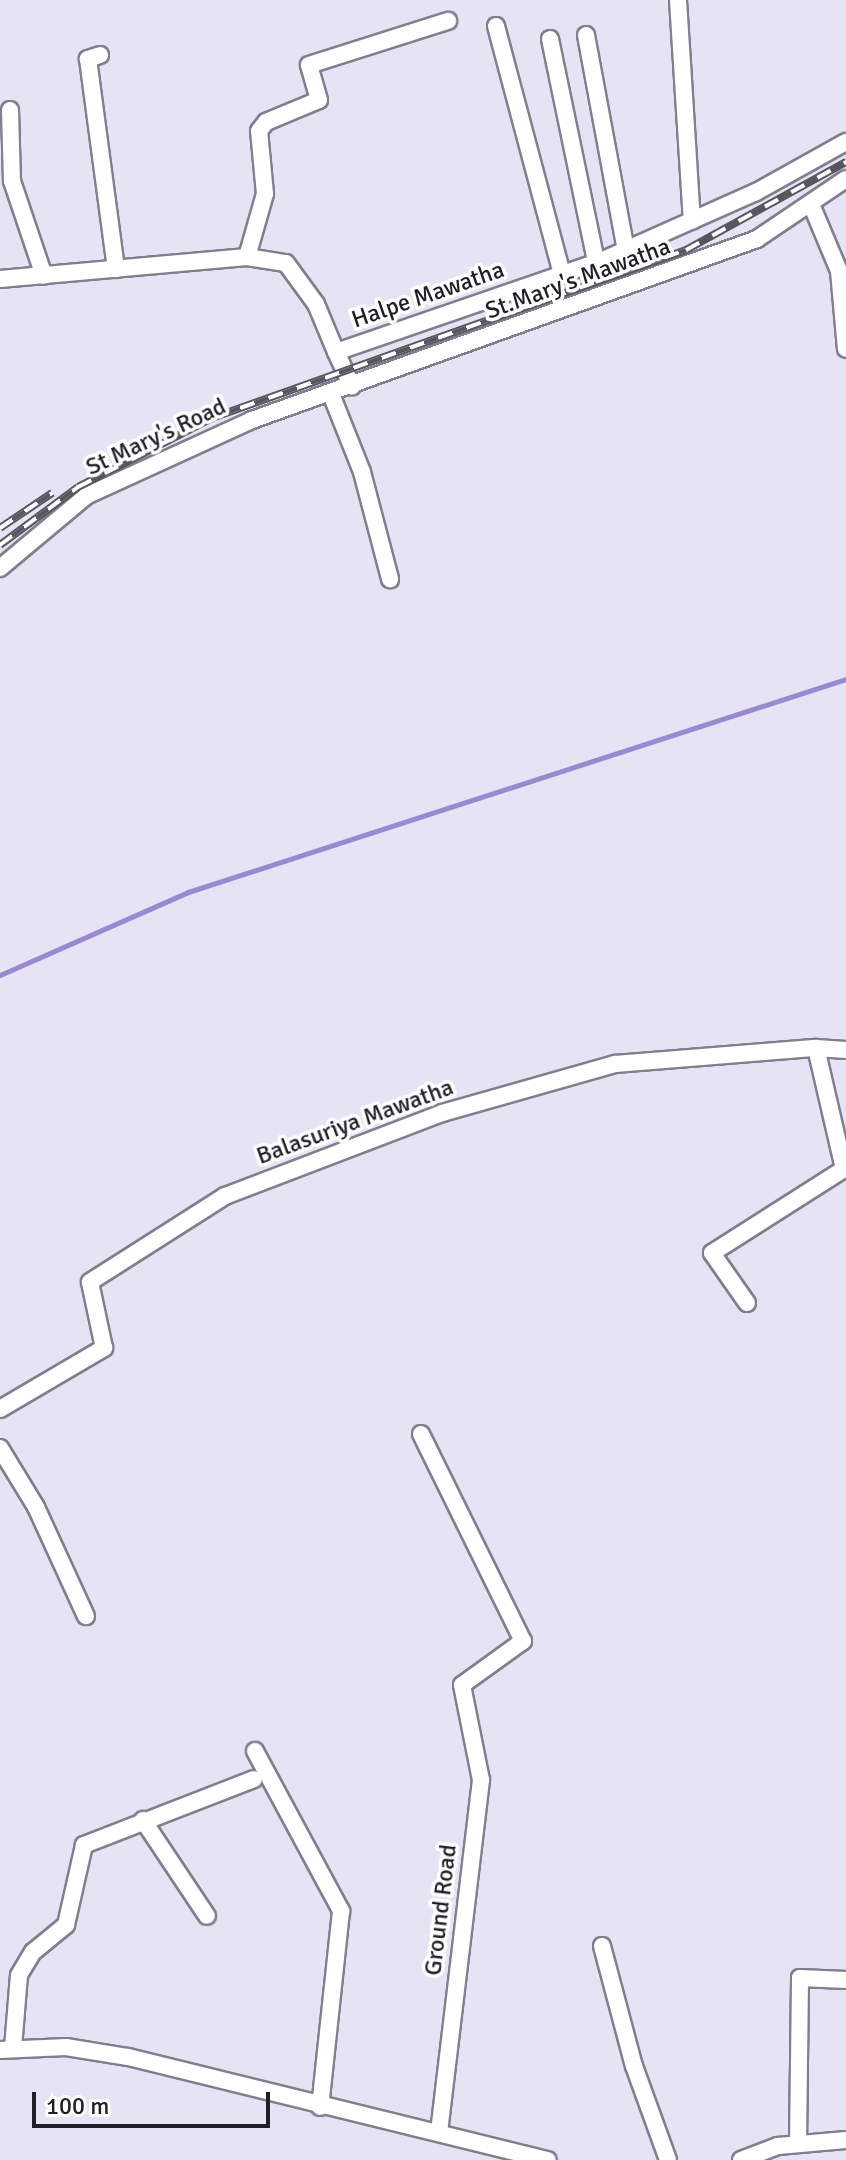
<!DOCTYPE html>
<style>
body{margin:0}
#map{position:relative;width:846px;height:2160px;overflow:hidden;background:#e5e3f4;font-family:Signika,sans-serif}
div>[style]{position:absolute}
.stream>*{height:5px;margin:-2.5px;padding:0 2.5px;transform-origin:2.5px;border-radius:2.5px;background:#9889d0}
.roads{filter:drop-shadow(2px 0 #817e8d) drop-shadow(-2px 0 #817e8d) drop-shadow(0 2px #817e8d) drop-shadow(0 -2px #817e8d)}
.minor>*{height:16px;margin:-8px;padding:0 8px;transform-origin:8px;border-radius:8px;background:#fff}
.rail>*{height:8px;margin-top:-4px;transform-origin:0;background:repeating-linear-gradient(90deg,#fff 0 15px,#57565f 0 30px);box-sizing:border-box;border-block:2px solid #57565f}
span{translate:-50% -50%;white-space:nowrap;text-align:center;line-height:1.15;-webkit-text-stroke:7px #fff;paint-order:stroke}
.street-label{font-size:24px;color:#1f1e24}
.scale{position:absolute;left:32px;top:2092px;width:238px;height:36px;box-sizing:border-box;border:4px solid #1f1e24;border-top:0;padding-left:10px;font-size:24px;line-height:28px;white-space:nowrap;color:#1f1e24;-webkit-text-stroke:6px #fff;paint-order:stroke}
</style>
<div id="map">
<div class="stream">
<i style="left:0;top:975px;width:206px;rotate:-23.8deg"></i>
<i style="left:188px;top:892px;width:692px;rotate:-17.94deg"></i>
</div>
<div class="roads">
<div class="minor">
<i style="left:678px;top:0;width:221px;rotate:86.4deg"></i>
<i style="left:496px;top:26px;width:257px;rotate:75.1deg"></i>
<i style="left:586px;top:35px;width:219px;rotate:79.5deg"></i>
<i style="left:550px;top:39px;width:228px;rotate:78.3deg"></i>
<i style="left:100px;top:55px;width:13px;rotate:162deg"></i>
<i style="left:88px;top:59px;width:212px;rotate:82.4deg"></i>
<i style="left:10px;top:110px;width:71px;rotate:88.4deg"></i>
<i style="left:12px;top:181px;width:100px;rotate:71.4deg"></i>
<i style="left:811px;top:204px;width:73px;rotate:67.3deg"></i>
<i style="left:839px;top:271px;width:78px;rotate:84.9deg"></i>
<i style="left:247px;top:257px;width:66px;rotate:-74.1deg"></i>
<i style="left:265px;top:194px;width:63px;rotate:-95.4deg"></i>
<i style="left:259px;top:131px;width:11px;rotate:-52deg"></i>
<i style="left:266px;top:122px;width:57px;rotate:-22.5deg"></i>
<i style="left:319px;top:100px;width:36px;rotate:-106deg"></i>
<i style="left:309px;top:65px;width:146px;rotate:-17.6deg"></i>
<i style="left:0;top:279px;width:248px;rotate:-5.1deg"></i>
<i style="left:247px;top:257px;width:39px;rotate:9deg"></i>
<i style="left:286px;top:263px;width:51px;rotate:53.8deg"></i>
<i style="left:316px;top:304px;width:52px;rotate:67.4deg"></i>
<i style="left:336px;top:352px;width:282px;rotate:-19deg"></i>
<i style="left:603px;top:260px;width:167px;rotate:-24deg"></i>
<i style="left:756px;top:192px;width:103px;rotate:-29.1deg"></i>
<i style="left:336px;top:352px;width:38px;rotate:65deg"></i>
<i style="left:331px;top:394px;width:84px;rotate:68.3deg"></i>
<i style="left:362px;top:472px;width:111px;rotate:75.3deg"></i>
<i style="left:0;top:568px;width:112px;rotate:-39.9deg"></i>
<i style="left:86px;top:496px;width:183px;rotate:-24.6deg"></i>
<i style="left:252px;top:420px;width:536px;rotate:-19.72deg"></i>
<i style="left:757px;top:239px;width:107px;rotate:-34deg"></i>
<i style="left:747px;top:1303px;width:61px;rotate:-125deg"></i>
<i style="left:712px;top:1253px;width:156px;rotate:-32.5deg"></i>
<i style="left:844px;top:1169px;width:124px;rotate:-103deg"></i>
<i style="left:0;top:1409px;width:121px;rotate:-30.4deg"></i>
<i style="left:104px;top:1348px;width:67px;rotate:-102deg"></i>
<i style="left:90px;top:1282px;width:160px;rotate:-32.5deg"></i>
<i style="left:225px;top:1196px;width:232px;rotate:-20.9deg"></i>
<i style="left:442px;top:1113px;width:180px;rotate:-15.8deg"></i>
<i style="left:615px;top:1064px;width:202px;rotate:-4.6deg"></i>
<i style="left:816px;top:1048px;width:30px;rotate:4deg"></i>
<i style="left:421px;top:1434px;width:231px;rotate:63.8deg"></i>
<i style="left:523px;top:1641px;width:75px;rotate:144.2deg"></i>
<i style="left:462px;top:1685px;width:97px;rotate:78.7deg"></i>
<i style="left:481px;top:1780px;width:354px;rotate:96.8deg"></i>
<i style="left:0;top:1448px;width:69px;rotate:58.6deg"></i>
<i style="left:36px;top:1507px;width:120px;rotate:65.4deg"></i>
<i style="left:255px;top:1751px;width:182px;rotate:61.7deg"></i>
<i style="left:341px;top:1911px;width:197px;rotate:96.1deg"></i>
<i style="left:143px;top:1820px;width:115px;rotate:56.3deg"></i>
<i style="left:602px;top:1946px;width:124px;rotate:75.1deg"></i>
<i style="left:634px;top:2066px;width:100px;rotate:70.1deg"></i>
<i style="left:13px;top:2048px;width:73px;rotate:-85.3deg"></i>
<i style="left:19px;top:1975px;width:27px;rotate:-59deg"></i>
<i style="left:33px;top:1952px;width:43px;rotate:-39.3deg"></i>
<i style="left:66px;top:1925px;width:82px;rotate:-77.3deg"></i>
<i style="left:84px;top:1845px;width:182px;rotate:-21.2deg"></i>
<i style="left:0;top:2050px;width:66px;rotate:-2.6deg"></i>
<i style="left:66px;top:2047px;width:63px;rotate:9.2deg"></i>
<i style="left:128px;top:2057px;width:432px;rotate:13.8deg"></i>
<i style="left:798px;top:2144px;width:166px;rotate:-89.3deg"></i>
<i style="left:800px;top:1978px;width:46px;rotate:2.5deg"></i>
<i style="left:741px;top:2160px;width:40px;rotate:-21deg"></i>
<i style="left:778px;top:2146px;width:68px;rotate:-5deg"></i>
</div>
</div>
<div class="rail">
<i style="left:0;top:528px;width:63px;rotate:-33.9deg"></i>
<i style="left:0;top:545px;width:97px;rotate:-36.6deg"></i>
<i style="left:78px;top:487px;width:151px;rotate:-27.2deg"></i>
<i style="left:212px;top:418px;width:503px;rotate:-19.52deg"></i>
<i style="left:686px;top:250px;width:183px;rotate:-28.8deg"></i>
</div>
<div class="street-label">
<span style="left:578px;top:279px;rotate:-20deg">St.Mary's Mawatha</span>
<span style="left:428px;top:295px;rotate:-19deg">Halpe Mawatha</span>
<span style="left:156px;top:437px;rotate:-25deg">St Mary's Road</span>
<span style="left:355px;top:1122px;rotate:-20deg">Balasuriya Mawatha</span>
<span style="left:441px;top:1910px;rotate:-83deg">Ground Road</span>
</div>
<div class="scale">100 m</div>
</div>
